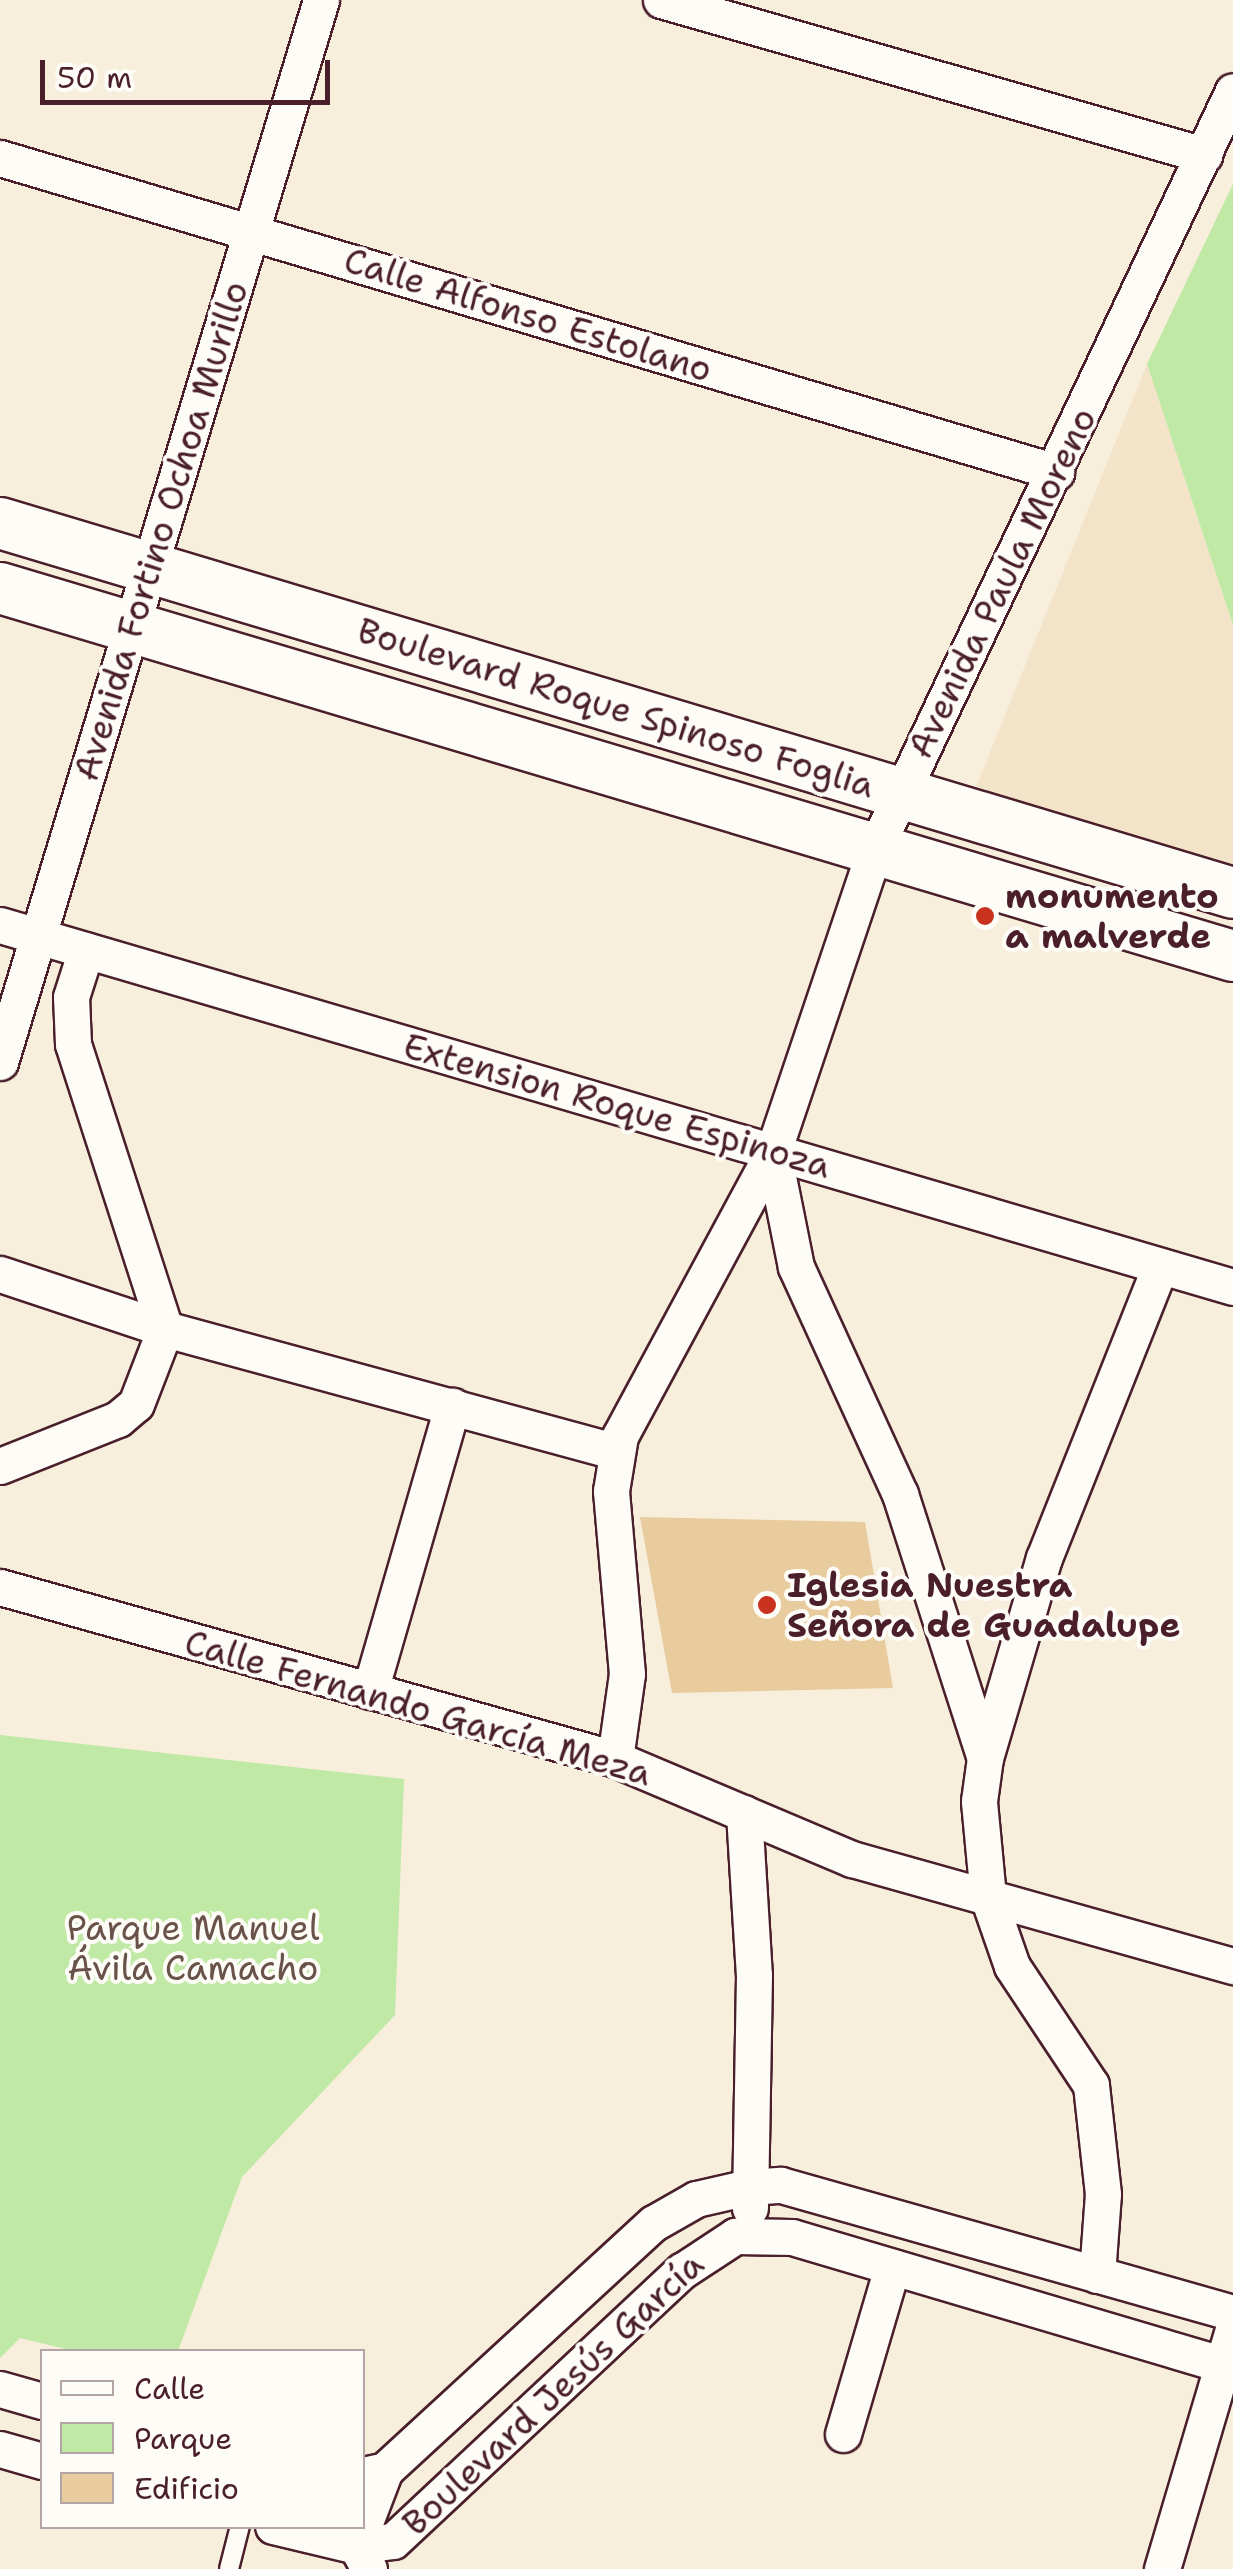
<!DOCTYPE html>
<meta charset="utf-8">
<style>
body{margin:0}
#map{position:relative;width:1233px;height:2569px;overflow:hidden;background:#f7eedc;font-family:"Shantell Sans",sans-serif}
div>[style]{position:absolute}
.built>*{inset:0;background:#f3e4c9}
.green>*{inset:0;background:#c0e9a5}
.building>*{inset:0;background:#e9cc9d}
.roads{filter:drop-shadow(2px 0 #4a1f2b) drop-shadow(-2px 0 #4a1f2b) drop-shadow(0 2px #4a1f2b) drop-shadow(0 -2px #4a1f2b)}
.lane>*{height:18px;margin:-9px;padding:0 9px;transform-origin:9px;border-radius:9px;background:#fdfcf7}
.street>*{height:35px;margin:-17.5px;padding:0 17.5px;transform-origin:17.5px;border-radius:17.5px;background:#fdfcf7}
.secondary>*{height:50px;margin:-25px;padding:0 25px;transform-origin:25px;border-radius:25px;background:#fdfcf7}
.dots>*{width:28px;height:28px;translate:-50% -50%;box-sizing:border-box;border:5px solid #fdfcf7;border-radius:50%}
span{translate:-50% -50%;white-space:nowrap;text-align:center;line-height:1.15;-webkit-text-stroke:8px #fdfcf7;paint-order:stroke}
.street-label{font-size:35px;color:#4a1f2b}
.poi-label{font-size:35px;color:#4a1f2b;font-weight:700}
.left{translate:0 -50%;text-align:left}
.park-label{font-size:35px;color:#68524a}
.legend{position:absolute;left:40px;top:2349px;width:325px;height:180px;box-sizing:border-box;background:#fdfcf7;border:2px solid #b5a4a5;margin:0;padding:12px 18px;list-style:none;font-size:30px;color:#4a1f2b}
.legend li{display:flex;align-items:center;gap:20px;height:50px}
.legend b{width:50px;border:2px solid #b5a4a5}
.scale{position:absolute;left:40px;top:60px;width:290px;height:45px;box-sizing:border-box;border:5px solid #4a1f2b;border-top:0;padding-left:12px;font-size:30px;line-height:35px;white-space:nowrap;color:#4a1f2b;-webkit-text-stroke:8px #fdfcf7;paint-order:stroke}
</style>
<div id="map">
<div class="built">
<i style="clip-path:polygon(1147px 364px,1233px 625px,1233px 870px,976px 787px)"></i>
</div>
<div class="green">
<i style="clip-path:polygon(1233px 184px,1233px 625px,1147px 364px)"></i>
<i style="clip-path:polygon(0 1735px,404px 1779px,395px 2015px,242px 2177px,178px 2351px,74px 2351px,20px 2338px,0 2358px)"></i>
</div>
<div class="building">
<i style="clip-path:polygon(640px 1517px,865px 1522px,893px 1688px,672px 1693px)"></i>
</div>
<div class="roads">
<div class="lane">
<i style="left:229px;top:2569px;width:44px;rotate:-75.7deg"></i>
</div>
<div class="street">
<i style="left:661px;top:0;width:565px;rotate:15.93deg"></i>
<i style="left:0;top:158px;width:1102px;rotate:16.56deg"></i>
<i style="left:0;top:925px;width:1285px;rotate:16.36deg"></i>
<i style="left:0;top:1062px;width:1109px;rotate:-73.18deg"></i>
<i style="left:773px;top:1152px;width:117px;rotate:78.7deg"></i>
<i style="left:796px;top:1267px;width:250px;rotate:65.4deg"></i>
<i style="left:900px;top:1494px;width:277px;rotate:72.2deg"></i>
<i style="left:0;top:1274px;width:174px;rotate:18.4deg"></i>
<i style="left:165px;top:1329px;width:466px;rotate:15.2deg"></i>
<i style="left:0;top:1466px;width:127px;rotate:-21.7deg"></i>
<i style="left:118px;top:1419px;width:23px;rotate:-40deg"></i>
<i style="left:136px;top:1404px;width:80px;rotate:-68.9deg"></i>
<i style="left:165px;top:1329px;width:299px;rotate:-107.9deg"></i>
<i style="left:73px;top:1044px;width:47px;rotate:-92.4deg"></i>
<i style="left:71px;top:997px;width:49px;rotate:-72.3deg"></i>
<i style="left:0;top:1587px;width:639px;rotate:15.62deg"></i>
<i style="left:615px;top:1759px;width:257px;rotate:22.9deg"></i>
<i style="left:852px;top:1859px;width:396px;rotate:15.7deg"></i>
<i style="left:370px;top:1691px;width:297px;rotate:-73.9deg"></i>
<i style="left:615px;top:1759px;width:86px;rotate:-82deg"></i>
<i style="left:627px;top:1674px;width:184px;rotate:-95deg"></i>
<i style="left:611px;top:1491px;width:56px;rotate:-80.7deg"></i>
<i style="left:620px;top:1436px;width:323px;rotate:-61.7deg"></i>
<i style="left:773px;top:1152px;width:320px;rotate:-71.4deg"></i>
<i style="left:875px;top:849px;width:838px;rotate:-64.72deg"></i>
<i style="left:744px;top:1813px;width:162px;rotate:86.5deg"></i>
<i style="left:754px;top:1975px;width:233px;rotate:91deg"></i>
<i style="left:1097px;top:2275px;width:81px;rotate:-85.8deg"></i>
<i style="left:1103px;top:2194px;width:110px;rotate:-96.3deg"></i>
<i style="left:1091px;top:2085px;width:143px;rotate:-123.6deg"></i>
<i style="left:1012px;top:1966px;width:73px;rotate:-109.2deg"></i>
<i style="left:988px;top:1897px;width:96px;rotate:-95.4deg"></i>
<i style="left:979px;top:1801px;width:43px;rotate:-82.1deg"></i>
<i style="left:985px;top:1758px;width:209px;rotate:-73.6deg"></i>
<i style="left:1044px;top:1558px;width:314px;rotate:-68.3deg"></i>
<i style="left:0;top:2389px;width:44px;rotate:15.9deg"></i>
<i style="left:843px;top:2434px;width:174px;rotate:-73.6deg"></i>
<i style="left:0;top:2449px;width:44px;rotate:15.9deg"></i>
<i style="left:362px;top:2475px;width:24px;rotate:-12deg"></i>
<i style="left:385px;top:2470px;width:365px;rotate:-42.6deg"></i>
<i style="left:654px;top:2223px;width:48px;rotate:-29.7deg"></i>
<i style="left:696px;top:2199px;width:54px;rotate:-12.8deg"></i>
<i style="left:749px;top:2187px;width:32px;rotate:-4deg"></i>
<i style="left:781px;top:2185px;width:470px;rotate:15.8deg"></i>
<i style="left:273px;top:2526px;width:85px;rotate:13.5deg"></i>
<i style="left:356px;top:2546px;width:37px;rotate:-8deg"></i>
<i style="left:393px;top:2541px;width:396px;rotate:-43.1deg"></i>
<i style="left:682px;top:2271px;width:64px;rotate:-33.4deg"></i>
<i style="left:735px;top:2236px;width:57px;rotate:1deg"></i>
<i style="left:792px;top:2237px;width:460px;rotate:16.5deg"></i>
<i style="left:369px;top:2569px;width:26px;rotate:-119deg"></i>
<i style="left:356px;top:2546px;width:81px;rotate:-69.1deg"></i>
<i style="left:1162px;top:2569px;width:249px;rotate:-73.5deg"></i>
</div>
<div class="secondary">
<i style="left:0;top:523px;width:1287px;rotate:16.7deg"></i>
<i style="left:0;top:588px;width:1287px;rotate:16.62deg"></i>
</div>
</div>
<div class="dots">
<i style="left:985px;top:916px;background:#c8321e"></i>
<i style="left:767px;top:1605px;background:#c8321e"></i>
</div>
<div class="street-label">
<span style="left:528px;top:315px;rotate:17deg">Calle Alfonso Estolano</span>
<span style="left:161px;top:531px;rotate:-73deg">Avenida Fortino Ochoa Murillo</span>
<span style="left:1002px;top:583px;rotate:-64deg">Avenida Paula Moreno</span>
<span style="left:616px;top:708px;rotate:17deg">Boulevard Roque Spinoso Foglia</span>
<span style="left:617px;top:1106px;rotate:16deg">Extension Roque Espinoza</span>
<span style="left:418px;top:1708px;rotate:16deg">Calle Fernando García Meza</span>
<span style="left:553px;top:2394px;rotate:-43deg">Boulevard Jesús García</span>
</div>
<div class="poi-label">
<span class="left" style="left:1005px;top:916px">monumento<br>a malverde</span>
<span class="left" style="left:787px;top:1605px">Iglesia Nuestra<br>Señora de Guadalupe</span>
</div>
<div class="park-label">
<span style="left:193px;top:1948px">Parque Manuel<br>Ávila Camacho</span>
</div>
<ul class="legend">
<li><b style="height:12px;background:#fdfcf7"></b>Calle</li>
<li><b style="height:28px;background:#c0e9a5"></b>Parque</li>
<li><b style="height:28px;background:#e9cc9d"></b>Edificio</li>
</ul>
<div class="scale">50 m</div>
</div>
